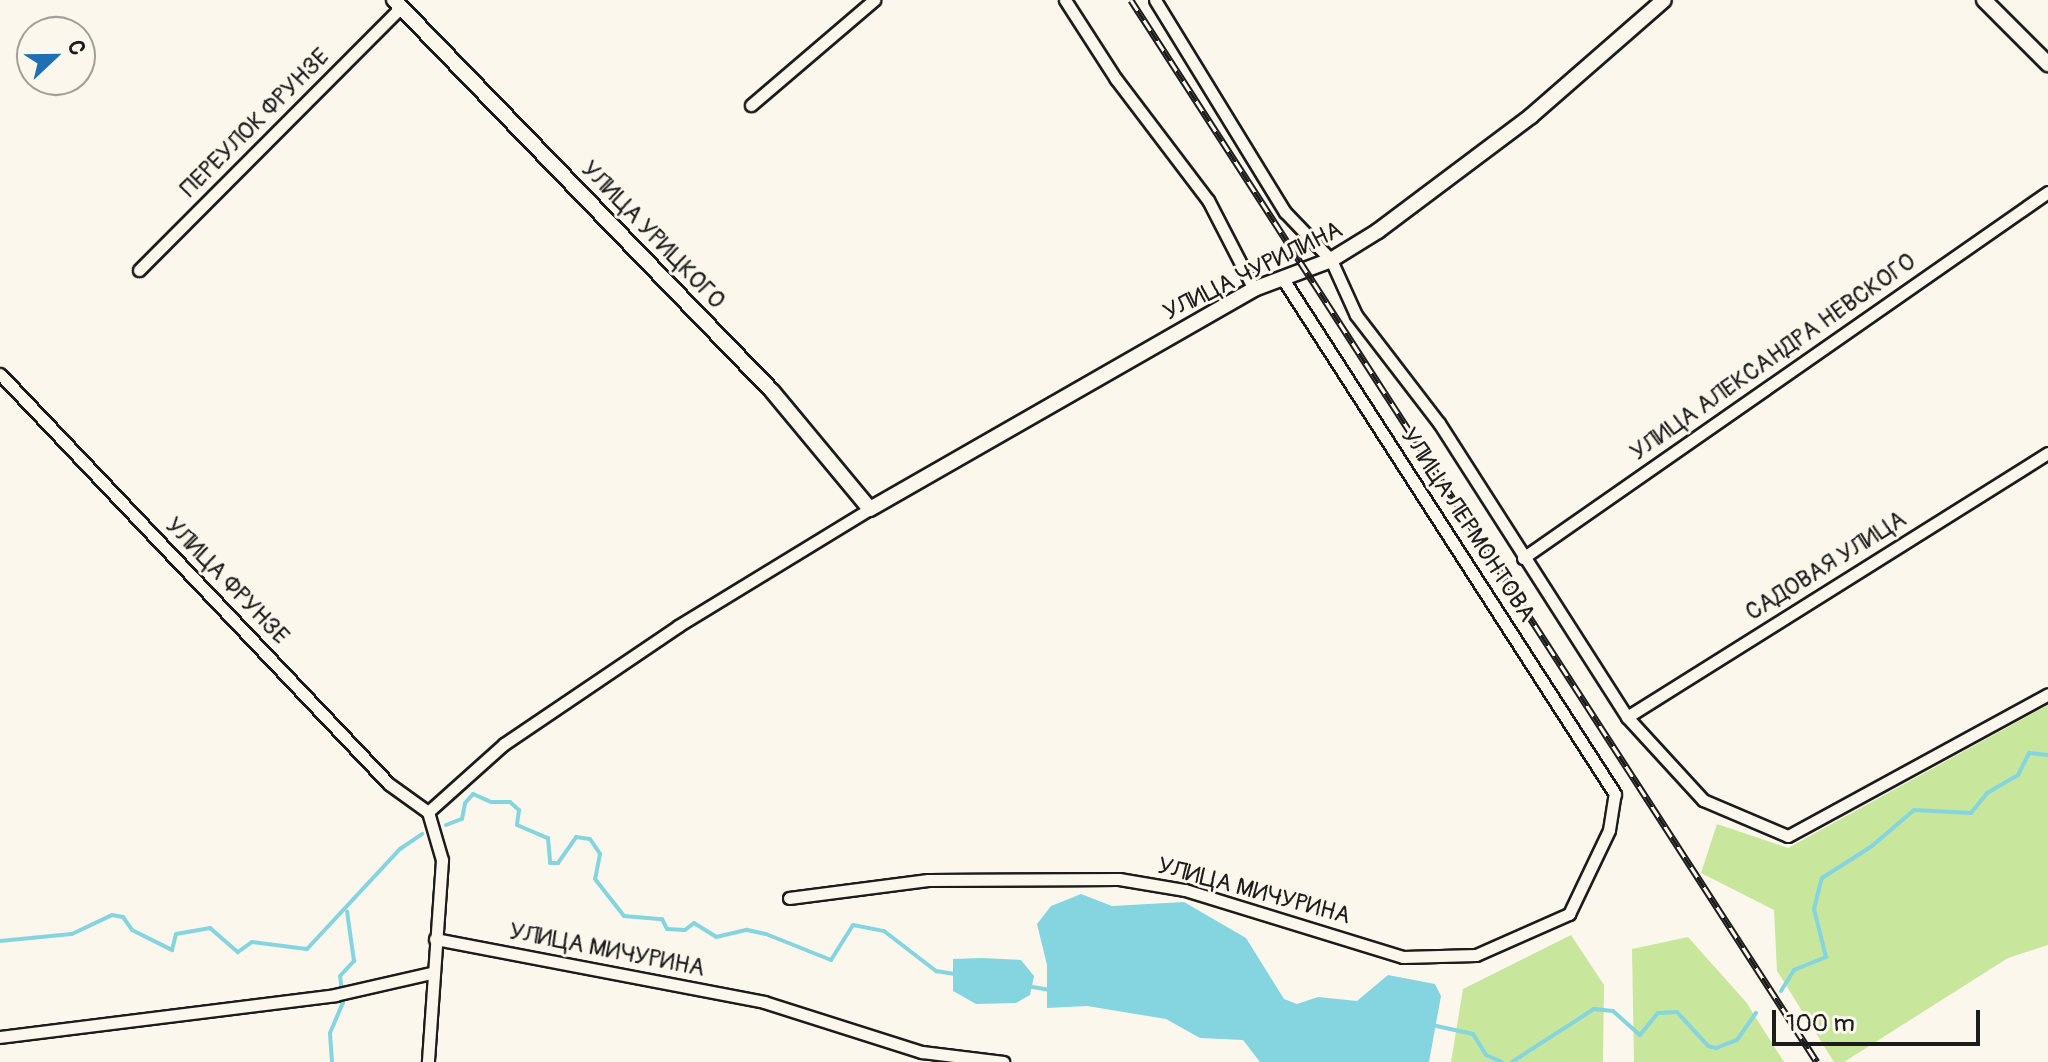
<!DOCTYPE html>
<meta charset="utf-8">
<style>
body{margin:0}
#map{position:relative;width:2048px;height:1062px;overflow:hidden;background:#fbf7ec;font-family:Pangolin,sans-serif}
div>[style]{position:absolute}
.green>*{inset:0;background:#c9e69d}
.water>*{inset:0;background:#84d5df}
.stream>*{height:4px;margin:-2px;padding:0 2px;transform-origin:2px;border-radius:2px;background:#84d5df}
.roads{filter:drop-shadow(2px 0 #1c1c1c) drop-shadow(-2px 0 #1c1c1c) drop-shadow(0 2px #1c1c1c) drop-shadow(0 -2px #1c1c1c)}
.minor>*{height:11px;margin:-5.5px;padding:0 5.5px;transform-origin:5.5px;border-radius:5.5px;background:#fbf7ec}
.tertiary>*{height:14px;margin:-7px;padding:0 7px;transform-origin:7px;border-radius:7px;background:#fbf7ec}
.rail>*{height:7px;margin-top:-3.5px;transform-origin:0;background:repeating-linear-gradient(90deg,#fbf7ec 0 12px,#1c1c1c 0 24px);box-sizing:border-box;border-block:2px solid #1c1c1c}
span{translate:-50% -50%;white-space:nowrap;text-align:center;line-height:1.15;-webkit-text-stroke:6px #fbf7ec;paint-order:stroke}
.street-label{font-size:24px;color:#1c1c1c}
.north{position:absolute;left:16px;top:16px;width:80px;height:80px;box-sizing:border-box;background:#fbf7ec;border:2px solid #a29f99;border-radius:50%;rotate:68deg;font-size:22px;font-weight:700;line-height:32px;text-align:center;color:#1c1c1c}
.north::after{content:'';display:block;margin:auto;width:28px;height:36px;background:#1f6fb2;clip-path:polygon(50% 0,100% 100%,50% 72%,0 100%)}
.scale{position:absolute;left:1772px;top:1010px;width:208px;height:36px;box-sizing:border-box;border:4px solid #1c1c1c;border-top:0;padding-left:10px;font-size:24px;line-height:28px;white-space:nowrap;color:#1c1c1c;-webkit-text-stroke:6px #fbf7ec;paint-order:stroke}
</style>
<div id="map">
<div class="green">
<i style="clip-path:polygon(2048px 705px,2048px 945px,2008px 958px,1844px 1062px,1834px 1062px,1777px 971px,1774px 910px,1701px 873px,1717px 824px,1788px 848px)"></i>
<i style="clip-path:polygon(1571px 935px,1604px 985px,1603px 1062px,1451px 1062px,1463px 989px)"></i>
<i style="clip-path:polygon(1688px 937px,1746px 1002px,1784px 1062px,1634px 1062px,1632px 949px)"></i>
</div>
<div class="water">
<i style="clip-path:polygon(1081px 894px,1112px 906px,1184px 902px,1246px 938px,1284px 999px,1297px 1004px,1318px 997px,1357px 1001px,1388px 975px,1435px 984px,1441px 996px,1429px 1062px,1260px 1062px,1243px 1040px,1200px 1038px,1166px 1019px,1087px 1006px,1047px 1008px,1047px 965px,1037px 924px,1051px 906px)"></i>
<i style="clip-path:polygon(982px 958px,1021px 960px,1034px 976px,1030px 995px,1016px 1003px,976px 1004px,953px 991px,953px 959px)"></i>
</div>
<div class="stream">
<i style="left:446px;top:825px;width:17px;rotate:-21deg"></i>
<i style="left:462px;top:819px;width:16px;rotate:-79deg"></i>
<i style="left:465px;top:803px;width:12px;rotate:-48deg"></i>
<i style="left:473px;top:794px;width:20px;rotate:24deg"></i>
<i style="left:491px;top:802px;width:19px"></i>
<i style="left:510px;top:802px;width:12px;rotate:42deg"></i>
<i style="left:519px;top:810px;width:15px;rotate:98deg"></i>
<i style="left:517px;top:825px;width:34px;rotate:23deg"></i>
<i style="left:548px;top:838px;width:25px;rotate:85deg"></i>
<i style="left:550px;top:863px;width:8px"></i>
<i style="left:558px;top:863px;width:32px;rotate:-55deg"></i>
<i style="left:576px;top:837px;width:14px;rotate:8deg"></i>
<i style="left:590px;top:839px;width:18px;rotate:56deg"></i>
<i style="left:600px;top:854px;width:25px;rotate:101deg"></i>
<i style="left:595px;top:879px;width:47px;rotate:51.9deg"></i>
<i style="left:624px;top:916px;width:38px;rotate:5deg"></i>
<i style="left:662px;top:919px;width:11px;rotate:63deg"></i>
<i style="left:667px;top:929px;width:18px;rotate:3deg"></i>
<i style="left:685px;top:930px;width:11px;rotate:-38deg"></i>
<i style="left:694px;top:923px;width:26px;rotate:32deg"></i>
<i style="left:716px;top:937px;width:32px;rotate:-13deg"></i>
<i style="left:747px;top:930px;width:19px;rotate:12deg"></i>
<i style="left:766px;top:934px;width:70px;rotate:21.8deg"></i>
<i style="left:831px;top:960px;width:41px;rotate:-57.8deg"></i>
<i style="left:853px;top:925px;width:32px;rotate:11deg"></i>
<i style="left:884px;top:931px;width:66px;rotate:37.6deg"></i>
<i style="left:936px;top:971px;width:19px;rotate:9deg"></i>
<i style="left:0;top:941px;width:72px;rotate:-5.6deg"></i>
<i style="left:72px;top:934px;width:44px;rotate:-25.4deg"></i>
<i style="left:112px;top:915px;width:11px;rotate:10deg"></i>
<i style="left:123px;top:917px;width:16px;rotate:55deg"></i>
<i style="left:132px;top:930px;width:45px;rotate:26.6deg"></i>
<i style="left:172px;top:950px;width:16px;rotate:-76deg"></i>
<i style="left:176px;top:934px;width:35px;rotate:-10deg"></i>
<i style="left:210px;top:928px;width:37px;rotate:41deg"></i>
<i style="left:238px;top:952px;width:17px;rotate:-36deg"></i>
<i style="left:252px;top:942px;width:55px;rotate:7.3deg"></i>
<i style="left:307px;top:949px;width:137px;rotate:-47.1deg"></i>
<i style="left:400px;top:849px;width:27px;rotate:-34deg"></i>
<i style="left:1027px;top:986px;width:23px;rotate:10deg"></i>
<i style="left:1781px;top:991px;width:25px;rotate:-58deg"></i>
<i style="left:1794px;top:970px;width:35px;rotate:-22deg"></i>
<i style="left:1826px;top:957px;width:49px;rotate:-104deg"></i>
<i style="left:1814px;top:909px;width:32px;rotate:-76deg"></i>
<i style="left:1822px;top:878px;width:59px;rotate:-32.6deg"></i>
<i style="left:1872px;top:846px;width:55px;rotate:-40.6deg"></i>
<i style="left:1914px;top:810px;width:57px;rotate:3deg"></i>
<i style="left:1971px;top:813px;width:26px;rotate:-51deg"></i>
<i style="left:1987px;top:793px;width:36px;rotate:-30deg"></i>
<i style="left:2018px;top:775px;width:25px;rotate:-63deg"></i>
<i style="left:2029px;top:753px;width:19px;rotate:6deg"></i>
<i style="left:1432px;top:1025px;width:42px;rotate:12.4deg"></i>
<i style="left:1473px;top:1034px;width:25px;rotate:58deg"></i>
<i style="left:1486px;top:1055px;width:17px;rotate:24deg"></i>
<i style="left:332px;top:1062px;width:29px;rotate:-94deg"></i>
<i style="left:330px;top:1033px;width:33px;rotate:-67deg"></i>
<i style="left:343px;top:1003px;width:27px;rotate:-96deg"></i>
<i style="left:340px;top:976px;width:21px;rotate:-47deg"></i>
<i style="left:354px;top:961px;width:50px;rotate:-98deg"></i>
<i style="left:1512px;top:1062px;width:98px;rotate:-32.9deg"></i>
<i style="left:1594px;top:1009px;width:19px;rotate:6deg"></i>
<i style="left:1613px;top:1011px;width:36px;rotate:42deg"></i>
<i style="left:1640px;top:1035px;width:28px;rotate:-51deg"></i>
<i style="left:1658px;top:1013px;width:19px;rotate:-3deg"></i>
<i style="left:1677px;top:1012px;width:46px;rotate:47.6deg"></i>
<i style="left:1708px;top:1046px;width:8px;rotate:14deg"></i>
<i style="left:1716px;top:1048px;width:22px;rotate:-21deg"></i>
<i style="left:1737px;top:1040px;width:33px;rotate:-55deg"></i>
</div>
<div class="roads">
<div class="minor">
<i style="left:1065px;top:0;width:94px;rotate:57.2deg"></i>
<i style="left:1116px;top:79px;width:152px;rotate:52.8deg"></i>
<i style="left:1208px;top:200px;width:100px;rotate:62.7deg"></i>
<i style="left:1155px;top:0;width:249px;rotate:58.5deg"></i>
<i style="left:1285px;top:212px;width:66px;rotate:46.2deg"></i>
<i style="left:1331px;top:260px;width:60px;rotate:65.6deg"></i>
<i style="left:1356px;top:315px;width:136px;rotate:52.5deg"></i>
<i style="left:1439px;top:423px;width:349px;rotate:57.4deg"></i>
<i style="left:1627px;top:717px;width:113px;rotate:47.5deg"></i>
<i style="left:1703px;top:800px;width:92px;rotate:23deg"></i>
<i style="left:1788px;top:836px;width:296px;rotate:-28.6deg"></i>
<i style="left:751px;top:105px;width:162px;rotate:-40.5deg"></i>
<i style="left:139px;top:270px;width:371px;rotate:-45.1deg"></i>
<i style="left:0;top:374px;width:565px;rotate:46.51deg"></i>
<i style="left:389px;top:784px;width:48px;rotate:35.7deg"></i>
<i style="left:1523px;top:558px;width:640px;rotate:-34.88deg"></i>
<i style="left:1627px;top:717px;width:497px;rotate:-32.1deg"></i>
<i style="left:428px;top:812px;width:102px;rotate:-41.8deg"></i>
<i style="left:504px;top:744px;width:210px;rotate:-34.1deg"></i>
<i style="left:678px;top:626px;width:225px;rotate:-31.4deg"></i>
<i style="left:428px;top:812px;width:50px;rotate:73.7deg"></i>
<i style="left:442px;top:860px;width:202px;rotate:94deg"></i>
<i style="left:789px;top:898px;width:140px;rotate:-7.4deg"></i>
<i style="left:928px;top:880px;width:191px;rotate:-0.3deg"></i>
<i style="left:1119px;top:879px;width:67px;rotate:9.5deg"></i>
<i style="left:1185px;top:890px;width:228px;rotate:17.1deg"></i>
<i style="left:1403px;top:957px;width:73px;rotate:-1.6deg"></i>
<i style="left:1476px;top:955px;width:102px;rotate:-23.8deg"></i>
<i style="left:1569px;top:914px;width:93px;rotate:-64.5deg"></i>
<i style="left:1609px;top:830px;width:36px;rotate:-81deg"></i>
<i style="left:1615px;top:794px;width:613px;rotate:-122.81deg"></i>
<i style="left:435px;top:939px;width:335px;rotate:10.8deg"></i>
<i style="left:764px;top:1002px;width:166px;rotate:17.6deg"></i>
<i style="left:922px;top:1052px;width:82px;rotate:7deg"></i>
<i style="left:0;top:1037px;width:338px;rotate:-7.1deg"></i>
<i style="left:335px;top:995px;width:98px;rotate:-12.9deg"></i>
</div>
<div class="tertiary">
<i style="left:394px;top:0;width:544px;rotate:45.97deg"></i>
<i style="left:772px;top:391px;width:153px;rotate:50.3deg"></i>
<i style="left:870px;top:509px;width:443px;rotate:-29.8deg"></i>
<i style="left:1254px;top:289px;width:82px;rotate:-20.6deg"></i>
<i style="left:1331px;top:260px;width:55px;rotate:-31.7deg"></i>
<i style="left:1378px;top:231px;width:191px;rotate:-36.9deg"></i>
<i style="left:1531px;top:116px;width:176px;rotate:-41.1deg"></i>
<i style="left:1984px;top:0;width:91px;rotate:45deg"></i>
</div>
</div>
<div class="rail">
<i style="left:1131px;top:0;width:1264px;rotate:57.14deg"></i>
</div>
<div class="street-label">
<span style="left:255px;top:123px;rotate:-45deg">ПЕРЕУЛОК ФРУНЗЕ</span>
<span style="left:653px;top:235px;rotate:46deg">УЛИЦА УРИЦКОГО</span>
<span style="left:1253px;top:271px;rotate:-26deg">УЛИЦА ЧУРИЛИНА</span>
<span style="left:1773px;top:357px;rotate:-35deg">УЛИЦА АЛЕКСАНДРА НЕВСКОГО</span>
<span style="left:1468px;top:525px;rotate:57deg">УЛИЦА ЛЕРМОНТОВА</span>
<span style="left:1826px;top:566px;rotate:-32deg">САДОВАЯ УЛИЦА</span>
<span style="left:227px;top:581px;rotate:46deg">УЛИЦА ФРУНЗЕ</span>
<span style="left:1254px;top:891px;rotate:15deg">УЛИЦА МИЧУРИНА</span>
<span style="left:607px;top:950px;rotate:11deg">УЛИЦА МИЧУРИНА</span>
</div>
<div class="north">С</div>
<div class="scale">100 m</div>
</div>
